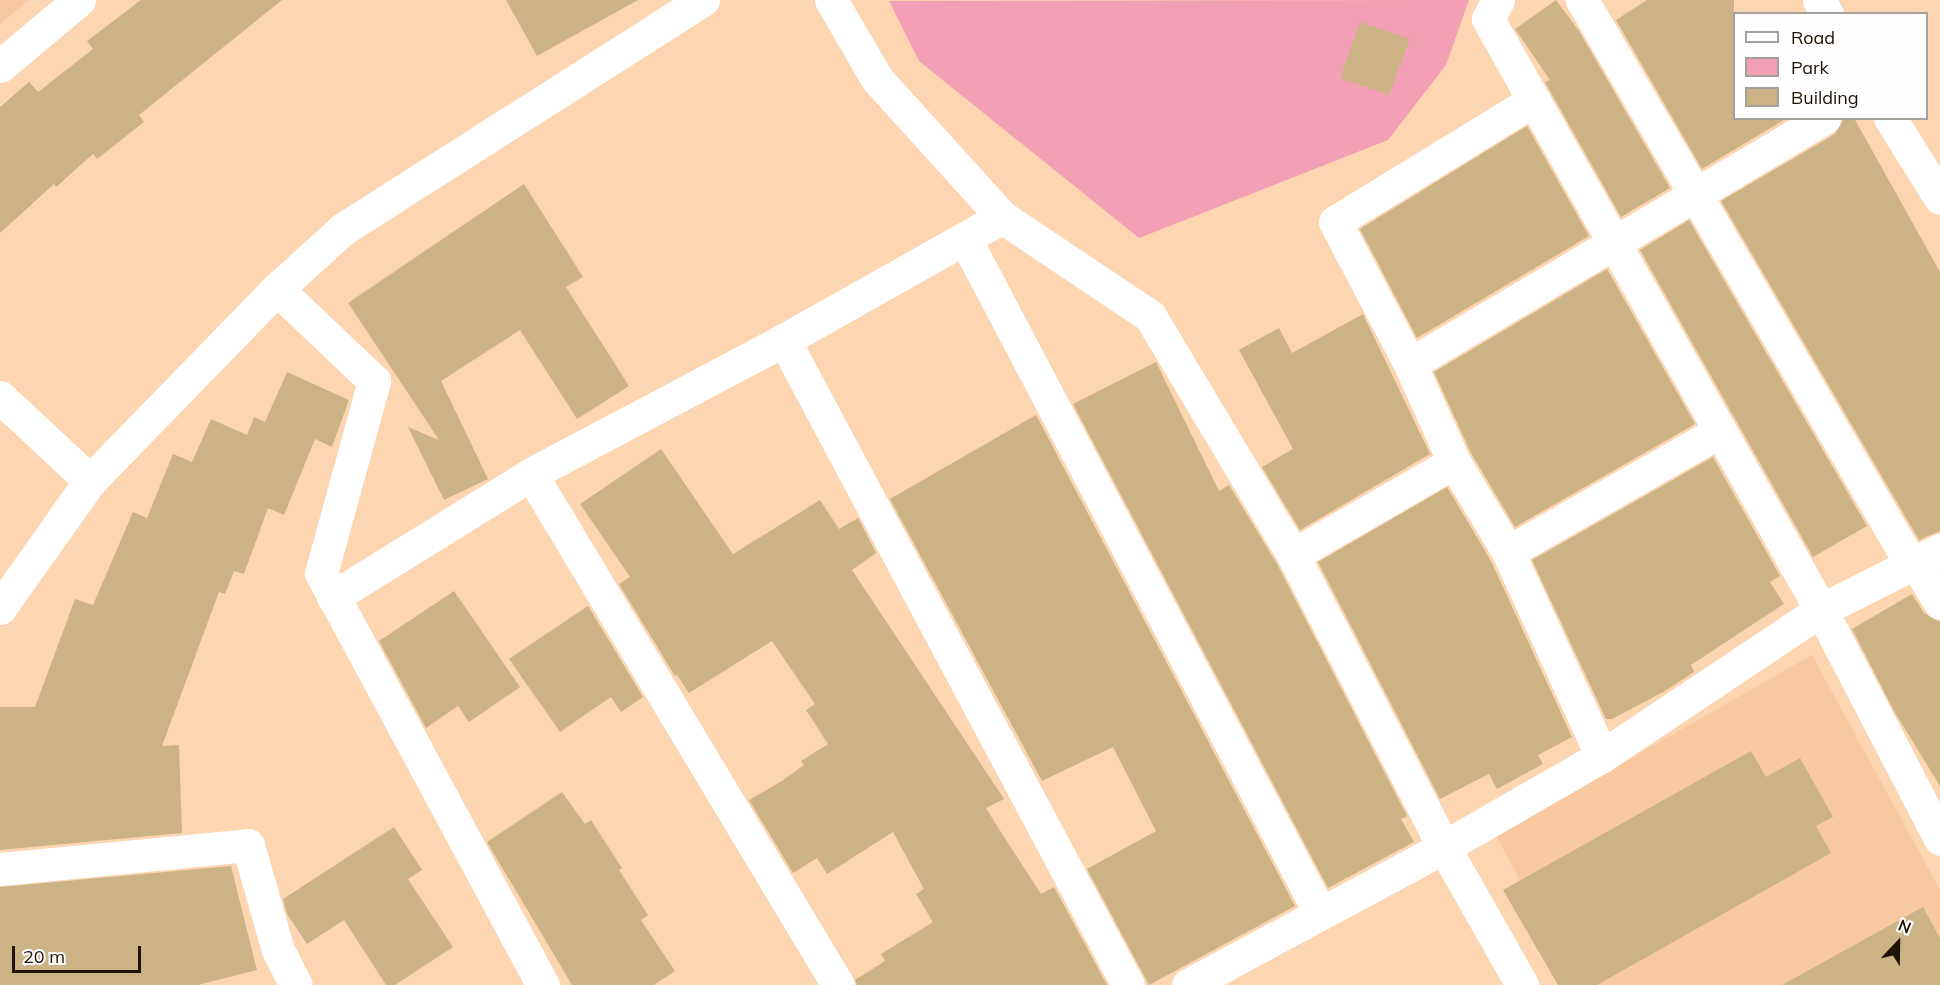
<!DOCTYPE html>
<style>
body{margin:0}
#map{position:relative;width:1940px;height:985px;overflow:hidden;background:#fdd5b1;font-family:Mulish,sans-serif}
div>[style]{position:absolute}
.built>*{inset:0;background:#f8c9a0}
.green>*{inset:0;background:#f3a0b6}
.building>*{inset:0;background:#cbb386}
.minor>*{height:33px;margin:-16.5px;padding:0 16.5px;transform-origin:16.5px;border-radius:16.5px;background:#fff}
span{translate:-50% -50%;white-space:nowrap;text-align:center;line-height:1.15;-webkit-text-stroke:6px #fefefe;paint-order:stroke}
.legend{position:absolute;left:1733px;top:12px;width:195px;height:108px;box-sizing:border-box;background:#fefefe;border:2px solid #a5a09a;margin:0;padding:8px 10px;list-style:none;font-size:18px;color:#201205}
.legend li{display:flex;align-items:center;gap:12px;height:30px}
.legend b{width:30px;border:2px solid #a5a09a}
.north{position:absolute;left:1868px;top:913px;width:60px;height:60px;-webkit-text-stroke:4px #fefefe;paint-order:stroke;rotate:22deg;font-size:16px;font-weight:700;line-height:24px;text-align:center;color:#201205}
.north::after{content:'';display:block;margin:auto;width:21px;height:27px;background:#201205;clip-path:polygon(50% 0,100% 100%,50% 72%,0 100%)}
.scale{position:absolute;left:12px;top:946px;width:129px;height:27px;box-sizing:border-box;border:3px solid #201205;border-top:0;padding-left:8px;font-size:18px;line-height:21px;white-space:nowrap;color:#201205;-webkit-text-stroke:4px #fefefe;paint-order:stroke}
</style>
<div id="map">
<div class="built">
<i style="clip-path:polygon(0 0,29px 0,0 24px)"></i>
<i style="clip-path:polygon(1812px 655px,1940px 890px,1940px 985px,1575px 985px,1496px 835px)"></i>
</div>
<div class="green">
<i style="clip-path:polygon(1469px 0,1446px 65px,1388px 140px,1139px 238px,919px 61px,889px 1px)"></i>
</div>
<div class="building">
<i style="clip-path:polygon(141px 0,282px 0,139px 115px,144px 122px,97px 159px,93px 154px,56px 187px,54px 184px,0 233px,0 107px,29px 82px,38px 92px,93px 49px,87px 41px)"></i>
<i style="clip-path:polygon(506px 0,638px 0,537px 56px)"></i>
<i style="clip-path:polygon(1556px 0,1579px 31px,1670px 188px,1621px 217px,1545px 82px,1550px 80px,1515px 29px)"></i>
<i style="clip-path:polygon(1647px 0,1734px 0,1734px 118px,1787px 118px,1702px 169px,1616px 20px)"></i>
<i style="clip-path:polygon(1360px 22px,1410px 39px,1389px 95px,1340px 78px)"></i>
<i style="clip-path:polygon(1844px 118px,1854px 118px,1940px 272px,1940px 531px,1919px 540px,1721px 201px,1835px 134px)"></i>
<i style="clip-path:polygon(1527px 126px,1589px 236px,1417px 338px,1360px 229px)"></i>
<i style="clip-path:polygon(524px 184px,583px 277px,566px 287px,629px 386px,577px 419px,520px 330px,441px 381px,488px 479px,444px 500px,408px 427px,439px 440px,348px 303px)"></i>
<i style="clip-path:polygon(1689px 220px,1867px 526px,1813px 557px,1640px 250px)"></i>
<i style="clip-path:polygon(1607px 269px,1695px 424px,1515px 527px,1471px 453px,1434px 372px)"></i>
<i style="clip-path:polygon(1363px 314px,1430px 454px,1300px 530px,1262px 467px,1293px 449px,1239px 350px,1279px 328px,1292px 353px)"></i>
<i style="clip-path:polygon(1156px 362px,1219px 491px,1229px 485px,1277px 564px,1407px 816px,1401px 819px,1414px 842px,1328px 888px,1073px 404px)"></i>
<i style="clip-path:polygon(287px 372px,349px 400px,332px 447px,315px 439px,284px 515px,268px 508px,244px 574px,234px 571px,225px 594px,219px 592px,162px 746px,179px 745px,182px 833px,0 850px,0 707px,35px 707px,75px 599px,93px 605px,133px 512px,147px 518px,173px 454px,192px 462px,211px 419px,247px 435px,254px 417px,265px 422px)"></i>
<i style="clip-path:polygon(1036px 415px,1295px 906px,1149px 985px,1087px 869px,1156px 831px,1113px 747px,1042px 781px,890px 499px)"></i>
<i style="clip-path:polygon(661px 449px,733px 554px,820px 500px,839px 529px,858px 518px,876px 553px,852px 570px,1004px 799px,986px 808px,999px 829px,1041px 894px,1054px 887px,1107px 985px,857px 985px,855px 980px,885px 961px,881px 954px,933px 922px,916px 894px,924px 889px,893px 832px,827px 874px,817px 858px,793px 873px,749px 800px,782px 781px,804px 765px,801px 761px,828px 744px,806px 710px,815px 704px,772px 641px,689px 693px,677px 675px,675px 676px,619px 584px,630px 577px,580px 504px)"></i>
<i style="clip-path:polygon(1713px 457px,1780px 576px,1770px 582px,1784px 604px,1691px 665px,1694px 672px,1665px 691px,1612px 719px,1606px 719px,1532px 560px)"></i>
<i style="clip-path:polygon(1447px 487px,1491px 561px,1572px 737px,1538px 755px,1543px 764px,1497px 789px,1489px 774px,1440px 799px,1318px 562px)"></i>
<i style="clip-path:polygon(454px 591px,520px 687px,469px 722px,458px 706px,426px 728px,379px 641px)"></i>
<i style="clip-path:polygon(1912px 594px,1924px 613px,1940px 622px,1940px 786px,1894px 711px,1852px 629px)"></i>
<i style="clip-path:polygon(588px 606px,643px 697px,621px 712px,611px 697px,560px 732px,509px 659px)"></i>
<i style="clip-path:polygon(1751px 751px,1766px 777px,1800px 758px,1833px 817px,1816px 826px,1831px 853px,1597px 985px,1558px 985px,1503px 890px)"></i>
<i style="clip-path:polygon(562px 792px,585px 824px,591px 820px,622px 868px,619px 870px,648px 915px,641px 920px,675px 971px,654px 985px,572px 985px,487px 842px)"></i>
<i style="clip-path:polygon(394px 827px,422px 870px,408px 879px,453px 947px,395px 985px,386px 985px,344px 920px,307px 944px,287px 914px,283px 899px)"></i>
<i style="clip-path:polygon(231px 866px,257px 970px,198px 985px,0 985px,0 887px)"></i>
<i style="clip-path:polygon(1923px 907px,1940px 938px,1940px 985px,1782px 985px)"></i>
</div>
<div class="minor">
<i style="left:831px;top:0;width:91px;rotate:59.8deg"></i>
<i style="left:877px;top:79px;width:186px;rotate:47.8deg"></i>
<i style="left:1002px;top:217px;width:178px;rotate:33.8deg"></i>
<i style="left:1150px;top:316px;width:279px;rotate:59.1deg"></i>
<i style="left:1293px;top:555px;width:329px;rotate:62.7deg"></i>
<i style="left:1444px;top:847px;width:159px;rotate:60.5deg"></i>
<i style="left:1498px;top:0;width:21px;rotate:118deg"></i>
<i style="left:1488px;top:19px;width:678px;rotate:60.6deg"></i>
<i style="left:1821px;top:610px;width:258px;rotate:62.5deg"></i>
<i style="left:1582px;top:0;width:653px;rotate:59.74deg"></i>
<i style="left:1819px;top:0;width:16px;rotate:60deg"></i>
<i style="left:0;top:66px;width:103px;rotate:-39.9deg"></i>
<i style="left:1534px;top:100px;width:233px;rotate:148.5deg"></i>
<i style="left:1335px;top:222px;width:161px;rotate:62.2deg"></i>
<i style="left:1410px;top:364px;width:107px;rotate:65.8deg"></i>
<i style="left:1454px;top:462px;width:105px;rotate:59deg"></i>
<i style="left:1508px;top:552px;width:225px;rotate:65.3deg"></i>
<i style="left:1890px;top:118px;width:94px;rotate:58deg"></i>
<i style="left:965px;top:239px;width:762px;rotate:62.22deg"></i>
<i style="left:277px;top:289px;width:134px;rotate:43.5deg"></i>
<i style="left:374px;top:381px;width:199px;rotate:105.4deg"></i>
<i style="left:321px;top:573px;width:468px;rotate:61.7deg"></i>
<i style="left:784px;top:340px;width:731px;rotate:61.93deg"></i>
<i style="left:1410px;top:364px;width:482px;rotate:-30.7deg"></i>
<i style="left:0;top:397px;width:123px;rotate:43deg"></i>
<i style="left:1508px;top:552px;width:244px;rotate:-29.7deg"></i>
<i style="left:1293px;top:555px;width:186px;rotate:-30deg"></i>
<i style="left:1915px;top:562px;width:48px;rotate:58.6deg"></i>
<i style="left:333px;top:597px;width:233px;rotate:-31.8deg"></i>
<i style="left:0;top:608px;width:156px;rotate:-54.7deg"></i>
<i style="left:90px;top:481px;width:268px;rotate:-45.8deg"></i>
<i style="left:277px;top:289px;width:89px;rotate:-42.3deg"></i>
<i style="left:343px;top:229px;width:427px;rotate:-32.5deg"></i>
<i style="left:0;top:869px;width:249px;rotate:-5.5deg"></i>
<i style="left:248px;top:845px;width:109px;rotate:74.1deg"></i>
<i style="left:278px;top:950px;width:39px;rotate:63deg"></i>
<i style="left:838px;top:985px;width:596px;rotate:-121deg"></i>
<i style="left:531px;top:474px;width:286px;rotate:-27.9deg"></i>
<i style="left:784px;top:340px;width:250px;rotate:-29.4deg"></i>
<i style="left:1188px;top:985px;width:291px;rotate:-28.3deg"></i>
<i style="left:1444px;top:847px;width:182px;rotate:-29.9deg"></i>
<i style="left:1602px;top:756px;width:263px;rotate:-33.7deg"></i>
<i style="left:1821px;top:610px;width:133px;rotate:-26.8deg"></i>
</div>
<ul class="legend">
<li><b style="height:8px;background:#fff"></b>Road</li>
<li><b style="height:16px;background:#f3a0b6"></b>Park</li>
<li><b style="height:16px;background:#cbb386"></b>Building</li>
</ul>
<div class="north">N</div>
<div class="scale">20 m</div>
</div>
